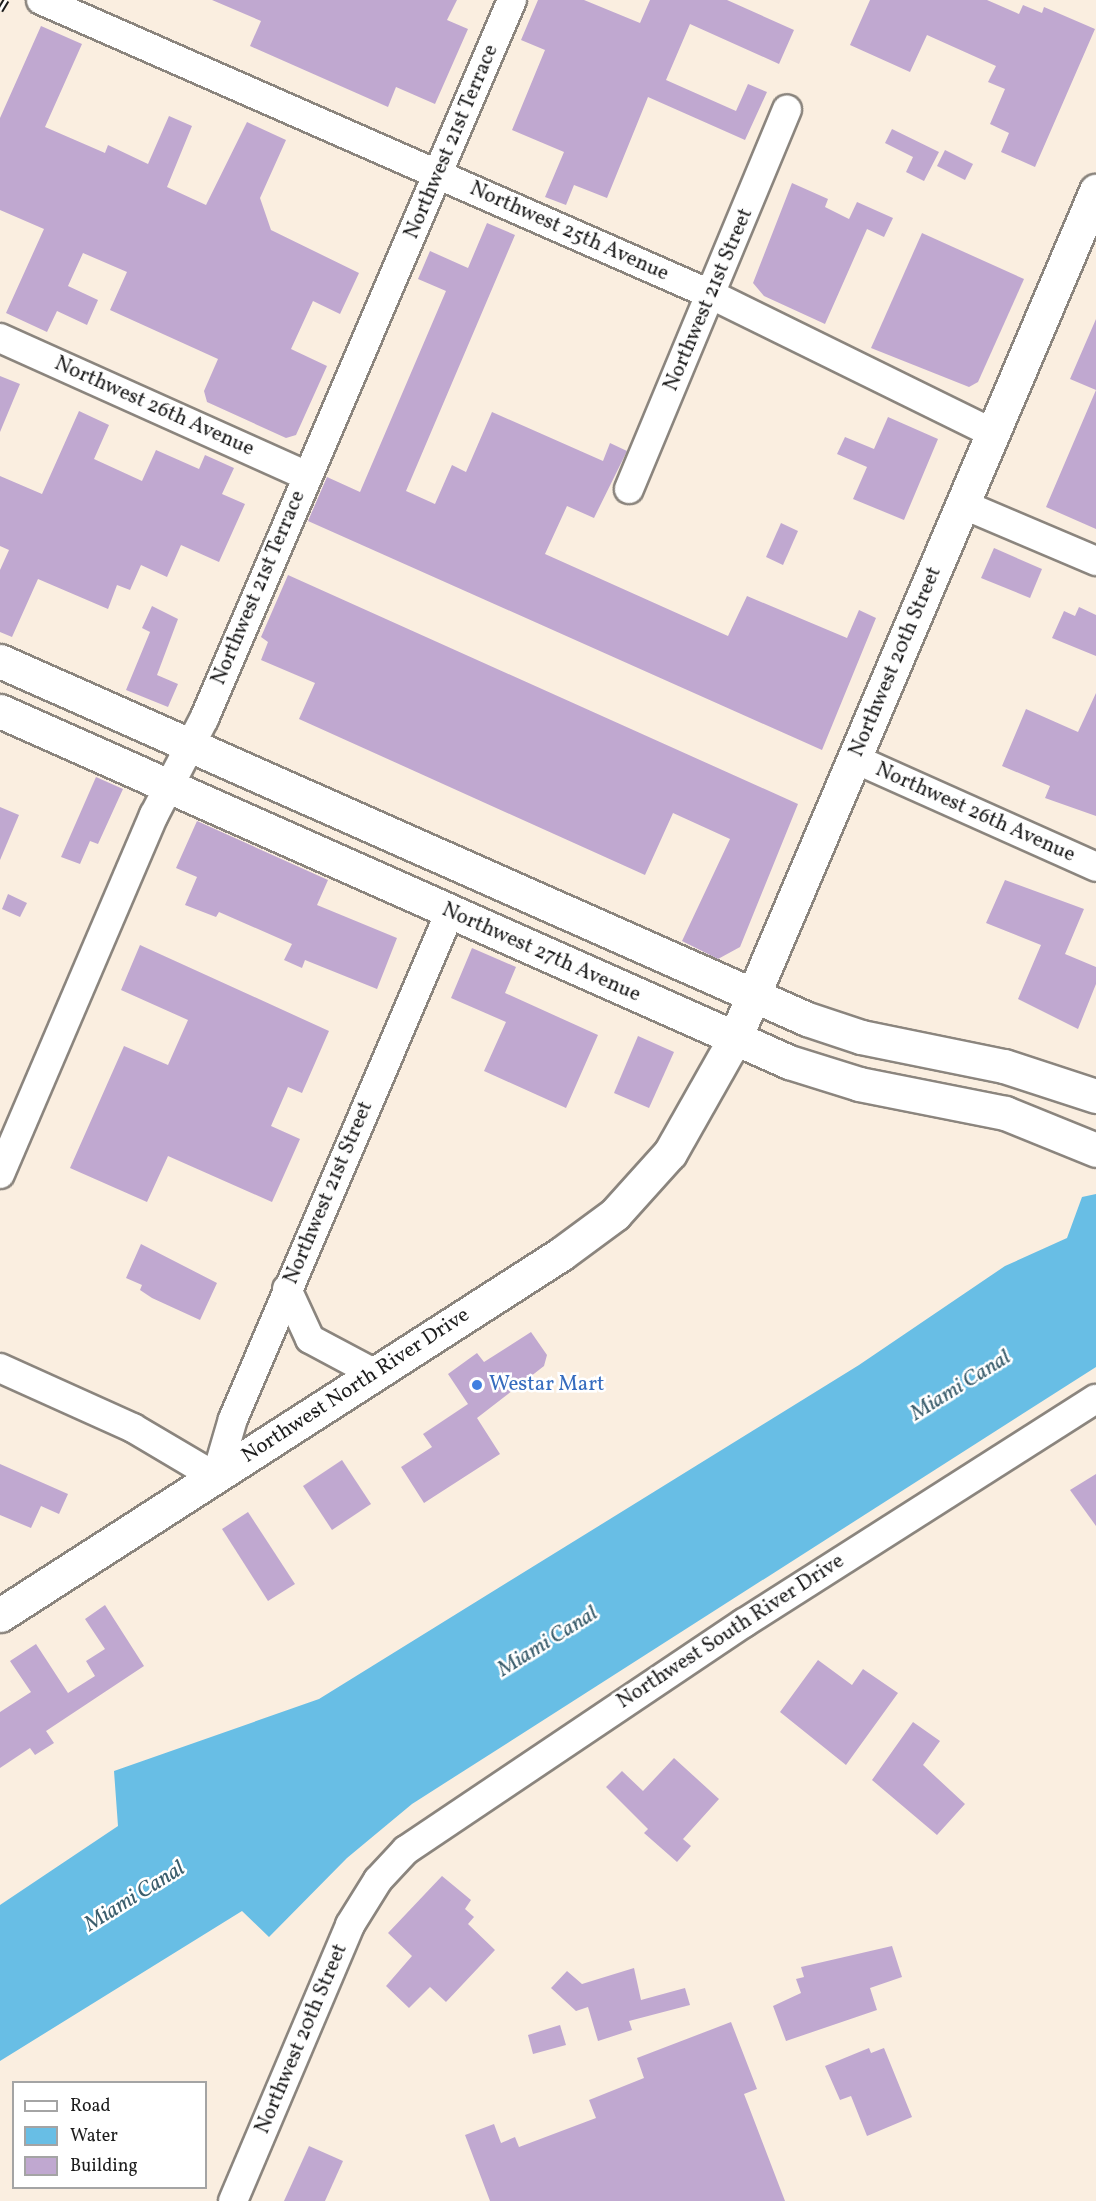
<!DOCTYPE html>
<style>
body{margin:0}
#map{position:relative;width:1096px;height:2201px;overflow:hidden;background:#faeee0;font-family:Vollkorn,serif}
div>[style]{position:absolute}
.water>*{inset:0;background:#68bee5}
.building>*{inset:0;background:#c0a8d0}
.roads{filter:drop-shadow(2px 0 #8b857e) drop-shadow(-2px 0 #8b857e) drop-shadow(0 2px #8b857e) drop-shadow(0 -2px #8b857e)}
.minor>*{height:28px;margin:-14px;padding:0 14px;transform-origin:14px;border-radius:14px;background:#fff}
.major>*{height:33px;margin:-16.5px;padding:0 16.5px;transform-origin:16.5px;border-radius:16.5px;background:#fff}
.highway>*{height:33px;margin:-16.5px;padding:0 16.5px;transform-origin:16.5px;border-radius:16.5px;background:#fff}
.rail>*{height:7px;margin-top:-3.5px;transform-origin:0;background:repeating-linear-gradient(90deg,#fff 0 14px,#1c1c1c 0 28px);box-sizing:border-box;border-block:2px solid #1c1c1c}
.dots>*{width:16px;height:16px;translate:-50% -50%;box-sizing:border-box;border:3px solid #fff;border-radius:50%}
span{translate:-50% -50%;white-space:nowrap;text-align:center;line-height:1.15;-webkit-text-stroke:5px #fff;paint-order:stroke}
.street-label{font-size:21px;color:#1c1c1c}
.shop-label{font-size:21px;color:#366cbe}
.left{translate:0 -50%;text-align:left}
.water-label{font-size:22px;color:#3a5d6c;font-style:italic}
.legend{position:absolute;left:12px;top:2081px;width:195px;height:108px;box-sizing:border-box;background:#fff;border:2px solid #a4a4a4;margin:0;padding:8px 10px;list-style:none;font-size:18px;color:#1c1c1c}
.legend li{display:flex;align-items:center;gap:12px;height:30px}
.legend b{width:30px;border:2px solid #a4a4a4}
</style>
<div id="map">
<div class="water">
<i style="clip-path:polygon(1096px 1194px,1096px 1367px,412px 1804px,347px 1858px,269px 1937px,242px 1911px,0 2061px,0 1905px,118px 1826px,114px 1771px,319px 1699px,859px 1365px,1005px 1266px,1067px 1238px,1082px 1197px)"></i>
</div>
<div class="building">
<i style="clip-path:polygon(212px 0,457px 0,447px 20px,468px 29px,435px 104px,396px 87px,388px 107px,250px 46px,261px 21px)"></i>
<i style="clip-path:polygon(538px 0,584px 0,640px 23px,650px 0,727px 0,794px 30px,779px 64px,690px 24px,666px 80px,736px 111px,748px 84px,767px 92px,745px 140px,648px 97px,607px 198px,574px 185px,566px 205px,545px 197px,564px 152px,512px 130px,545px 50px,521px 40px)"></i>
<i style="clip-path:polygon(870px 0,987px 0,1019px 14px,1023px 5px,1042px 13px,1044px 7px,1095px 29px,1035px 167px,1001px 152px,1009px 133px,990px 124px,1005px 89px,988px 82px,996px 66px,927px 35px,910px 72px,850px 45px)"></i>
<i style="clip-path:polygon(41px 26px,82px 44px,45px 127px,105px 153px,108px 145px,148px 164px,169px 116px,192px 126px,167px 187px,206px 205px,247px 122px,286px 140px,260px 198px,271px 230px,359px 273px,340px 314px,313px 301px,291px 349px,327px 366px,296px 435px,286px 438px,207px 402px,204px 391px,218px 359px,110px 310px,127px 272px,83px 253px,68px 286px,98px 300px,87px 325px,57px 311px,47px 332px,6px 313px,44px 229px,0 210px,0 118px)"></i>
<i style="clip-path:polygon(892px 129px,939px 152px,924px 181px,906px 172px,913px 157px,885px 143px)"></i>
<i style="clip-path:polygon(945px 150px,973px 164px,965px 180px,937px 166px)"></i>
<i style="clip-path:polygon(792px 183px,828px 199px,825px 207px,849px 219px,857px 202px,893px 218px,884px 237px,867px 229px,825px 324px,764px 296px,753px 283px)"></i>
<i style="clip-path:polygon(487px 223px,515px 235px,406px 491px,435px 504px,452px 465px,466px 472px,492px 412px,603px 461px,610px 443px,627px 451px,594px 518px,567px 506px,545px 554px,728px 636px,747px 596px,847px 638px,859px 610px,876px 618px,822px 750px,308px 521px,327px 477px,360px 492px,446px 291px,418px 279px,430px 251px,468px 268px)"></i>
<i style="clip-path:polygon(922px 233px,1024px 279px,978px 382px,969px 387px,871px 348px)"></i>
<i style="clip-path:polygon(1096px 319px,1096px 529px,1046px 507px,1096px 390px,1070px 379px)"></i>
<i style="clip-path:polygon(0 376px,20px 384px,0 432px)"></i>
<i style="clip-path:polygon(79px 411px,109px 425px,94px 459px,142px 481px,156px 450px,199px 469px,205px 455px,234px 468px,222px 494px,245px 504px,219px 562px,181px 545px,167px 577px,141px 565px,130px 590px,117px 585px,108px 609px,38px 579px,12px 637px,0 632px,0 570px,9px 550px,0 546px,0 476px,42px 494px)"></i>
<i style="clip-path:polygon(888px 417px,938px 439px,904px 520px,853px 499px,867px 467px,837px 454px,845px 437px,874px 449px)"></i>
<i style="clip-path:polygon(781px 523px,798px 531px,783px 565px,766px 557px)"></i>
<i style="clip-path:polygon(994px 548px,1042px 569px,1030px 598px,981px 578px)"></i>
<i style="clip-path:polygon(288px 575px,798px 804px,740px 947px,718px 959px,682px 941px,730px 839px,673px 813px,645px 875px,299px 719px,315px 683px,261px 660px,268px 642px,261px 637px)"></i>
<i style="clip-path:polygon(152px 606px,178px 619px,157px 675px,178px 684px,168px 707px,126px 690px,150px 632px,142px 628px)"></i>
<i style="clip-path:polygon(1079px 607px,1096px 615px,1096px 656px,1052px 638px,1064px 611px,1075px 616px)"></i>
<i style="clip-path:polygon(1096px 693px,1096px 816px,1045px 798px,1050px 786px,1002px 766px,1026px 709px,1078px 732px)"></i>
<i style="clip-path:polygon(96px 777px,123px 789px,98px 844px,90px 841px,80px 864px,61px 857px)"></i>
<i style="clip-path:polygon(0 807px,19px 815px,0 860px)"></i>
<i style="clip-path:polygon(197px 821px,328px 880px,317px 905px,397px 938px,377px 989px,305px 960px,302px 968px,284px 960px,292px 944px,219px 912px,216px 917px,185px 905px,197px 877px,176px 868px)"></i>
<i style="clip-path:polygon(1005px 880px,1084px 909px,1065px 954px,1096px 967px,1096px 984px,1078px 1029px,1018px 999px,1041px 945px,986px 923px)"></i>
<i style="clip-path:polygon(8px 894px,27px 903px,20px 917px,2px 909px)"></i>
<i style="clip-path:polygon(140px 945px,329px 1031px,302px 1093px,288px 1087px,271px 1126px,300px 1139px,272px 1202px,168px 1156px,147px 1202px,70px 1168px,124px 1046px,168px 1065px,188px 1020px,121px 990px)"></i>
<i style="clip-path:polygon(472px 948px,516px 967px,505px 993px,598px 1035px,566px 1108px,484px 1071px,506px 1022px,451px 998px)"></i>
<i style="clip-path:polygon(638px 1036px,674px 1052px,649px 1108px,614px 1093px)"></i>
<i style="clip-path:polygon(141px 1244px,217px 1283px,200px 1320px,152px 1298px,140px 1290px,142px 1285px,126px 1278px)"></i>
<i style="clip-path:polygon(531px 1332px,547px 1355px,544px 1366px,477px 1418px,500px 1454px,424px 1503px,401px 1467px,432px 1447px,423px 1434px,468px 1404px,448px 1374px,477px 1353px,484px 1362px)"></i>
<i style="clip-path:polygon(342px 1460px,371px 1504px,332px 1530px,303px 1486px)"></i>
<i style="clip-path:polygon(0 1464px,68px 1494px,59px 1514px,41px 1506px,31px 1528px,0 1515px)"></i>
<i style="clip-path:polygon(1096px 1474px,1096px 1526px,1070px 1490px)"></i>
<i style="clip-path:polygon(248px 1512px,295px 1584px,268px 1601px,222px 1529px)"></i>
<i style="clip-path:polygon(105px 1605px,144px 1666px,46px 1731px,54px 1743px,35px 1755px,30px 1748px,0 1768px,0 1712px,31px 1692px,10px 1661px,36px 1644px,68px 1693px,95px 1676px,86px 1661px,105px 1649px,85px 1619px)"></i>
<i style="clip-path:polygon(818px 1660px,852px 1685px,863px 1669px,898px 1693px,846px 1765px,780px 1712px)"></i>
<i style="clip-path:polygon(913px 1722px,940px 1741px,923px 1765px,965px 1804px,937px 1835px,872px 1780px)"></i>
<i style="clip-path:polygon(674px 1758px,719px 1799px,683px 1839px,691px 1846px,677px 1862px,644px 1833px,648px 1829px,606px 1787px,622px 1771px,643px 1791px)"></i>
<i style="clip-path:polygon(442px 1876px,471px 1900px,465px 1909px,474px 1917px,468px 1924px,495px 1950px,446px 2002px,430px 1987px,409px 2008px,386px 1986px,412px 1956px,388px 1933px)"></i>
<i style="clip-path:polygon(892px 1946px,902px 1977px,870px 1988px,877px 2010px,786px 2041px,773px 2006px,801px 1993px,796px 1979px,804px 1977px,801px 1967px)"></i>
<i style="clip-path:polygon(634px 1968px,641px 2000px,685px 1988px,690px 2005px,629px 2021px,632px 2030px,598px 2041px,588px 2007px,576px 2011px,551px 1988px,567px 1971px,582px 1984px)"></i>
<i style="clip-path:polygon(731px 2022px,757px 2089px,744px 2094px,785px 2201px,490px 2201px,465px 2135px,494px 2124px,501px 2143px,515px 2137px,519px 2147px,596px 2118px,589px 2100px,644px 2078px,637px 2058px)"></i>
<i style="clip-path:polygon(560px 2025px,566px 2045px,533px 2054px,528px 2035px)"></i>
<i style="clip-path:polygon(869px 2048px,871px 2053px,884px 2048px,912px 2117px,867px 2136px,851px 2096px,840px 2100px,825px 2066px)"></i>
<i style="clip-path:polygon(309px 2146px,343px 2161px,325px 2201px,284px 2201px)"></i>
</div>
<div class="roads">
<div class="minor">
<i style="left:41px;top:0;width:733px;rotate:23.73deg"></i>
<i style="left:712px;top:295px;width:313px;rotate:26.2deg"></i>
<i style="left:0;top:338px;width:337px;rotate:24.2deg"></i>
<i style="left:629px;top:489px;width:411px;rotate:-67.4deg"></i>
<i style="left:962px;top:504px;width:146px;rotate:23deg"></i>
<i style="left:855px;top:759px;width:264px;rotate:24.1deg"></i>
<i style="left:0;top:1174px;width:391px;rotate:-66.8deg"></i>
<i style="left:154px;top:815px;width:108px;rotate:-62.5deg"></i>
<i style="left:204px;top:719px;width:782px;rotate:-66.81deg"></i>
<i style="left:287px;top:1289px;width:55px;rotate:65.3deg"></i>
<i style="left:310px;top:1339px;width:72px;rotate:28deg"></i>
<i style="left:0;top:1368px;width:146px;rotate:24.3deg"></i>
<i style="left:133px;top:1428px;width:96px;rotate:30.6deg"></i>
<i style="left:216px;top:1477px;width:60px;rotate:-73.7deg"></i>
<i style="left:233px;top:1419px;width:551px;rotate:-66.83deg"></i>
<i style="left:233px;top:2201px;width:300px;rotate:-67deg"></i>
<i style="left:350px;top:1925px;width:53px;rotate:-58.1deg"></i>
<i style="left:378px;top:1880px;width:41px;rotate:-47deg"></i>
<i style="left:406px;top:1850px;width:407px;rotate:-33.9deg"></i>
<i style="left:744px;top:1623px;width:417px;rotate:-32.5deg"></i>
</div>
<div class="major">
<i style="left:0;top:1615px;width:667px;rotate:-32.76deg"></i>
<i style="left:561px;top:1254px;width:67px;rotate:-36.5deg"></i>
<i style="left:615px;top:1214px;width:82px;rotate:-48deg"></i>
<i style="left:670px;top:1153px;width:132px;rotate:-60.5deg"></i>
<i style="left:735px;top:1038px;width:921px;rotate:-66.92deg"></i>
</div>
<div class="highway">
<i style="left:0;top:661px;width:883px;rotate:23.92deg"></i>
<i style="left:807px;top:1019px;width:57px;rotate:18.4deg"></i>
<i style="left:861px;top:1037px;width:146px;rotate:11.5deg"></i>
<i style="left:1004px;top:1066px;width:97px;rotate:18.1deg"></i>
<i style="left:0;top:711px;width:864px;rotate:23.98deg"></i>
<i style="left:789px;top:1062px;width:73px;rotate:17.4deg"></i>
<i style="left:859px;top:1084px;width:149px;rotate:11.2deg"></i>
<i style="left:1005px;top:1113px;width:98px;rotate:22.1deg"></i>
</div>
</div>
<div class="rail">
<i style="left:0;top:10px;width:12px;rotate:-59deg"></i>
</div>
<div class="dots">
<i style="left:477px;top:1385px;background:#3f7fe0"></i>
</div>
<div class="street-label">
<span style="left:452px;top:142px;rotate:-67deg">Northwest 21st Terrace</span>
<span style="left:569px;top:232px;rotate:24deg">Northwest 25th Avenue</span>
<span style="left:709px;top:300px;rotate:-67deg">Northwest 21st Street</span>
<span style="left:154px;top:407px;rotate:24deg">Northwest 26th Avenue</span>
<span style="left:259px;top:588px;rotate:-67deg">Northwest 21st Terrace</span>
<span style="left:896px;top:662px;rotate:-67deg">Northwest 20th Street</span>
<span style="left:975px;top:813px;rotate:24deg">Northwest 26th Avenue</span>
<span style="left:541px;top:953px;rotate:24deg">Northwest 27th Avenue</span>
<span style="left:329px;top:1193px;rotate:-67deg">Northwest 21st Street</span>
<span style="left:356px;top:1386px;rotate:-33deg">Northwest North River Drive</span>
<span style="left:731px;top:1632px;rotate:-33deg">Northwest South River Drive</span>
<span style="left:302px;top:2039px;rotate:-67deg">Northwest 20th Street</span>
</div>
<div class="shop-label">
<span class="left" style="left:489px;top:1385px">Westar Mart</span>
</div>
<div class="water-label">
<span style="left:961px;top:1386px;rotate:-32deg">Miami Canal</span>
<span style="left:548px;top:1642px;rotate:-32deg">Miami Canal</span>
<span style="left:135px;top:1897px;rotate:-32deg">Miami Canal</span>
</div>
<ul class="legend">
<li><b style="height:8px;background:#fff"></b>Road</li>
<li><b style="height:16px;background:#68bee5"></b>Water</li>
<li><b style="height:16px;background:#c0a8d0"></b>Building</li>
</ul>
</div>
